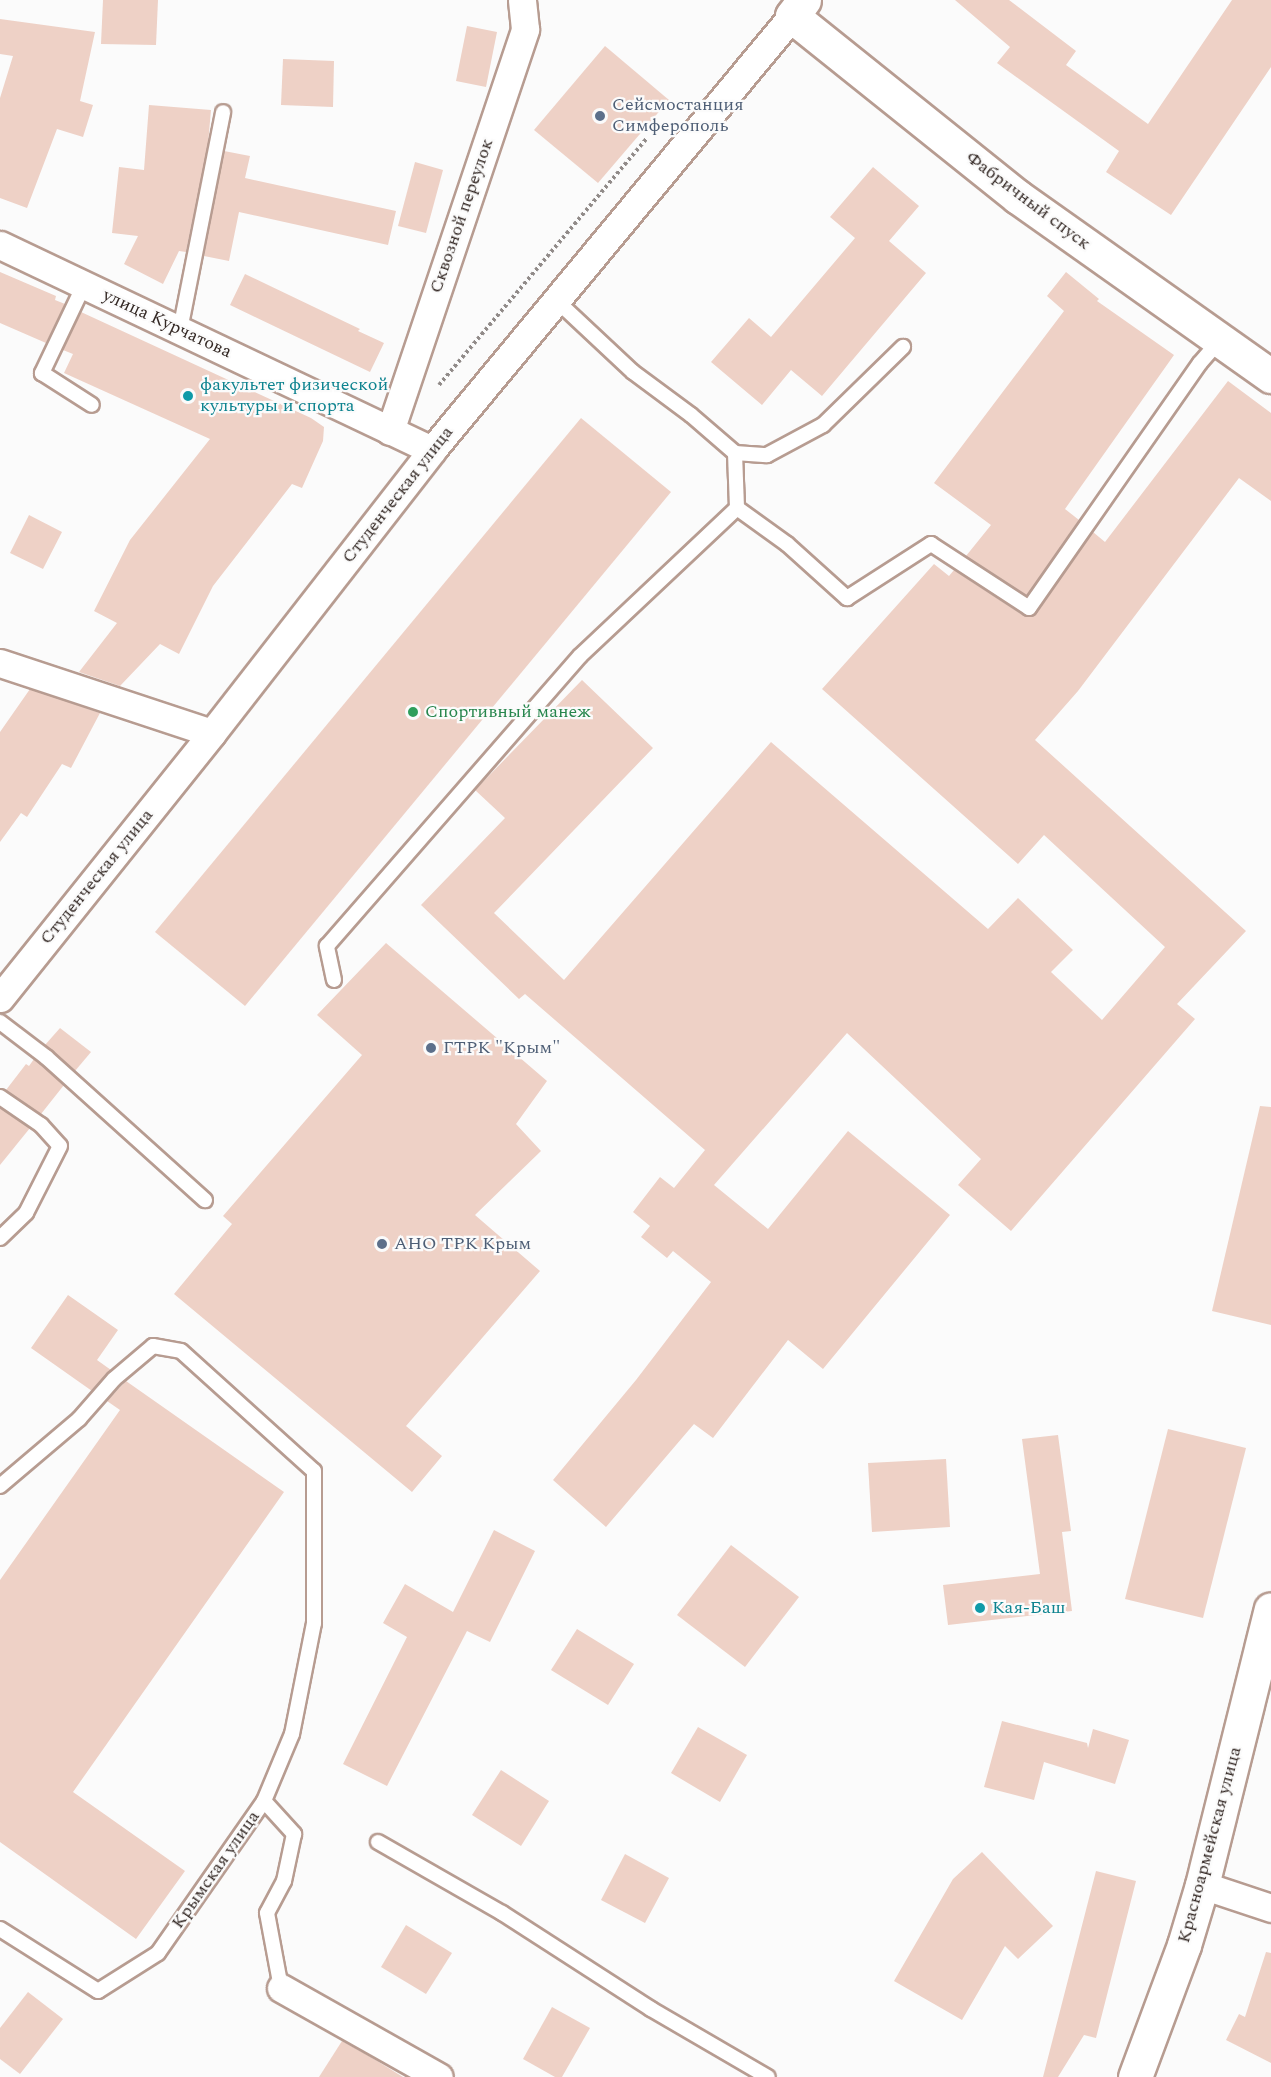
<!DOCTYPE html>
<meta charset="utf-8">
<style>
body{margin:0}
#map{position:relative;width:1271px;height:2077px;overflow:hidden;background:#fbfbfb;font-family:Spectral,serif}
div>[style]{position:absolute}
.building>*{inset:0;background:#eed1c6}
.path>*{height:4px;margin-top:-2px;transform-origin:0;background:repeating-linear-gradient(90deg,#918b89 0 3px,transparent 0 6px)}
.roads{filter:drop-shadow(2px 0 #b79c91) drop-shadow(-2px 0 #b79c91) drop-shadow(0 2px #b79c91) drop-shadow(0 -2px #b79c91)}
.lane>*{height:14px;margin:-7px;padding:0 7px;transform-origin:7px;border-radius:7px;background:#fff}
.street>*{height:27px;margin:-13.5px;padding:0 13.5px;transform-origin:13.5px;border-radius:13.5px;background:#fff}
.secondary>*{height:33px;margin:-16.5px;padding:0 16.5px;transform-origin:16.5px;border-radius:16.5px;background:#fff}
.dots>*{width:16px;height:16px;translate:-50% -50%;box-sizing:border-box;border:3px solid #fbfbfb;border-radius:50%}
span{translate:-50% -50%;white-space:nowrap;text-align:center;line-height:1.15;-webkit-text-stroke:4.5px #fbfbfb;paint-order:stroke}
.service-label{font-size:18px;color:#4e5e75}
.left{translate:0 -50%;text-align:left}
.street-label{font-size:18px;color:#332824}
.culture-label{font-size:18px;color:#0d838f}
.leisure-label{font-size:18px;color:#27864d}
</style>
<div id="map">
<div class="building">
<i style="clip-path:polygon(103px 0,158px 0,156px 45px,101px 44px)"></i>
<i style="clip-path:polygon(955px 0,1009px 0,1076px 51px,1066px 65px,1148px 124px,1232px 0,1271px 0,1271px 67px,1171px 215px,1106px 172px,1119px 151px,997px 63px,1010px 47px)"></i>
<i style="clip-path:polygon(0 19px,95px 32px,80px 101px,93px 105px,83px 137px,57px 129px,27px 208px,0 198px,0 98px,13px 56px,0 54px)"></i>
<i style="clip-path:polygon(467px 26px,497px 32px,486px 87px,456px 81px)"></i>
<i style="clip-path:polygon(605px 46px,669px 100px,598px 183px,534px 130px)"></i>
<i style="clip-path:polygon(283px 59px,334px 61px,333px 107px,281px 105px)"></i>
<i style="clip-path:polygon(149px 105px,211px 110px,208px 144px,186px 252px,179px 251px,163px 284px,124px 264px,138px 236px,112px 233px,119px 167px,144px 170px)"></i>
<i style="clip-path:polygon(224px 151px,250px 156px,245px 178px,396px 211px,388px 245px,239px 212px,229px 261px,204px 256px)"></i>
<i style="clip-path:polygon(415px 162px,443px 170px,426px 233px,398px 226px)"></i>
<i style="clip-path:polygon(873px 167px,919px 206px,889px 241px,926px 273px,822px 396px,791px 370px,762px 405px,711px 362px,749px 318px,771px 337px,855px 238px,830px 217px)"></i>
<i style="clip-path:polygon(0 272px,56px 296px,55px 300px,65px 304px,46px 343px,0 323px)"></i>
<i style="clip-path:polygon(1066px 272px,1099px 299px,1097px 301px,1174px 355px,1065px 509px,1079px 520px,1027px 596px,966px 556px,991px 525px,934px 483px,1064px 311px,1047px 296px)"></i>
<i style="clip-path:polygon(245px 274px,360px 329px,358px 331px,384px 343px,370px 372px,230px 305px)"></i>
<i style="clip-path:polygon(81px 312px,311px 418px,324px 427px,323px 441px,302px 488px,292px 484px,213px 586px,179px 654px,160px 644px,120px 686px,79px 672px,117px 623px,94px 611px,130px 540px,210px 439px,64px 373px,73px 354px,63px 350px)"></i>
<i style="clip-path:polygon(1228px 381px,1271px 413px,1271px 501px,1239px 478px,1078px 691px,1035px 740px,1246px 931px,1177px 1004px,1195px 1019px,1011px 1231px,958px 1185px,981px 1159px,847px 1033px,714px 1185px,768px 1229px,848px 1131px,950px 1215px,823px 1369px,788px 1340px,713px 1438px,694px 1424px,606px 1527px,553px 1480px,636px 1380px,711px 1282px,673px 1251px,667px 1258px,641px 1237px,650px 1226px,633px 1212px,660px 1177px,674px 1188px,705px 1150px,525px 994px,519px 999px,421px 905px,505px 818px,475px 790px,582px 680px,653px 748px,494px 913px,564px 980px,771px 742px,988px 929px,1018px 898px,1073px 950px,1051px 972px,1102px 1020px,1165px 947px,1044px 835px,1018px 864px,822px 689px,934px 564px,949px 576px,954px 570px,1024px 616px,1033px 616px,1093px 532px,1105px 542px)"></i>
<i style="clip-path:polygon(581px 418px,671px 492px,245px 1006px,155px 932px)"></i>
<i style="clip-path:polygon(29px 515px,62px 532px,43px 569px,10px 553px)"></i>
<i style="clip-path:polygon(30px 689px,100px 713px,71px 768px,62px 764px,27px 817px,21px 813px,0 842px,0 732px)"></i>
<i style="clip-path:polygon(386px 943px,547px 1081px,516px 1124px,541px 1151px,475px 1215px,540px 1271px,406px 1426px,442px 1456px,412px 1492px,174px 1294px,232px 1224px,223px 1216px,362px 1055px,317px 1015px)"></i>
<i style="clip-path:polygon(60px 1028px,91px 1052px,75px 1071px,45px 1045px)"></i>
<i style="clip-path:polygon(34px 1059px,64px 1085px,41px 1114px,6px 1090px,26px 1064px,29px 1066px)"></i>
<i style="clip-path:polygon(1260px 1106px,1271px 1107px,1271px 1325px,1212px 1311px)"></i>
<i style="clip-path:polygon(0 1108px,30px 1128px,0 1165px)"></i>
<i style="clip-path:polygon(68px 1295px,118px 1330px,97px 1360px,111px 1370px,92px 1391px,31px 1348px)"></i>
<i style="clip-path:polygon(126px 1381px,284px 1492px,73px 1792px,185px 1871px,136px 1939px,0 1842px,0 1580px,120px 1410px,107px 1401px)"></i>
<i style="clip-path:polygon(1168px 1429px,1246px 1448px,1203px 1618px,1125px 1599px)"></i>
<i style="clip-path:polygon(1058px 1435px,1071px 1531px,1062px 1532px,1072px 1611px,948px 1625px,943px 1585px,1040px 1574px,1022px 1439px)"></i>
<i style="clip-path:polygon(946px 1459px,950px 1527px,872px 1532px,868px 1463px)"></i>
<i style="clip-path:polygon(494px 1530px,535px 1551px,490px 1642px,467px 1631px,387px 1786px,343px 1764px,407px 1637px,383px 1623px,405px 1584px,453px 1612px)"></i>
<i style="clip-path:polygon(731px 1545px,799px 1597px,745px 1667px,677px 1615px)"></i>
<i style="clip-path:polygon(577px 1629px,634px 1664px,608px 1705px,551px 1670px)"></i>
<i style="clip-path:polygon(1002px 1721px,1087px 1743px,1088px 1748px,1093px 1729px,1129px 1740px,1115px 1784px,1044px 1762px,1034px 1800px,984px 1787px)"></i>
<i style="clip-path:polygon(698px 1727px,747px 1755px,720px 1802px,671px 1773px)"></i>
<i style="clip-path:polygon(501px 1770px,549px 1801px,521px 1846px,472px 1815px)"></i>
<i style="clip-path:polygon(982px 1852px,1053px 1926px,1018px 1959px,1005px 1946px,962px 2020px,894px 1981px,953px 1879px)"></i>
<i style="clip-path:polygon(625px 1854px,669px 1878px,645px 1923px,601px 1900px)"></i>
<i style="clip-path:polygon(1096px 1871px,1136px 1881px,1096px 2038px,1084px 2035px,1058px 2077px,1043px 2077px)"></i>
<i style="clip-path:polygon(406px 1925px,452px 1953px,426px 1994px,381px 1967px)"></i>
<i style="clip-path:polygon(1266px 1952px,1271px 1953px,1271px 2063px,1226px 2040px,1239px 2014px,1245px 2017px)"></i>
<i style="clip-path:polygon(28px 1992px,63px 2019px,20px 2074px,0 2059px,0 2028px)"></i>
<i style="clip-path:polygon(552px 2007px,590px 2028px,562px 2077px,555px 2077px,523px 2059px)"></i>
<i style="clip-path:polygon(342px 2041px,369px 2056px,403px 2077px,319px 2077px)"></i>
</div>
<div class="path">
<i style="left:439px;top:385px;width:323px;rotate:-49.9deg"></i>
</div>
<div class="roads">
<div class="lane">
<i style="left:84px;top:285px;width:98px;rotate:115.5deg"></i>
<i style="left:42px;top:373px;width:59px;rotate:32.6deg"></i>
<i style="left:556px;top:300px;width:105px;rotate:43.1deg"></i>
<i style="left:633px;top:372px;width:72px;rotate:36.6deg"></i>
<i style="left:691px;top:415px;width:58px;rotate:40.8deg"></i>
<i style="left:735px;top:453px;width:32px;rotate:4deg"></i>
<i style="left:767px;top:455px;width:64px;rotate:-28.2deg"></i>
<i style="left:823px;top:425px;width:112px;rotate:-44.3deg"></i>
<i style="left:180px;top:330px;width:222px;rotate:-78.8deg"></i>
<i style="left:735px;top:453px;width:55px;rotate:87.9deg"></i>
<i style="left:334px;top:980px;width:35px;rotate:-102deg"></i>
<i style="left:327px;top:946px;width:385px;rotate:-48.9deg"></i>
<i style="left:580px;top:656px;width:216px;rotate:-43.3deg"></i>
<i style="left:737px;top:508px;width:62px;rotate:35.8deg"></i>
<i style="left:787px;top:544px;width:81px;rotate:42deg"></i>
<i style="left:847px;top:598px;width:100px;rotate:-32.7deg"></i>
<i style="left:931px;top:544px;width:117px;rotate:33.1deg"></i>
<i style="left:1029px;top:608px;width:299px;rotate:-55.1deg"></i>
<i style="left:1200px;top:363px;width:32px;rotate:-49deg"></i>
<i style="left:0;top:1022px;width:58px;rotate:37.3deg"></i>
<i style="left:46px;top:1057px;width:214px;rotate:42deg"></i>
<i style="left:0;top:1097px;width:50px;rotate:34.3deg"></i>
<i style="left:41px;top:1125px;width:28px;rotate:48deg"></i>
<i style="left:60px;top:1146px;width:75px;rotate:116.9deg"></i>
<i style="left:26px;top:1213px;width:36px;rotate:136deg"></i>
<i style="left:0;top:1486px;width:104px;rotate:-40.3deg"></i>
<i style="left:79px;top:1419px;width:53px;rotate:-48.8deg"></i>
<i style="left:114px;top:1379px;width:51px;rotate:-40.2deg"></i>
<i style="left:153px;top:1346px;width:28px;rotate:10deg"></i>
<i style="left:181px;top:1351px;width:179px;rotate:42.1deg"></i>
<i style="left:314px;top:1471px;width:152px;rotate:90deg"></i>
<i style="left:314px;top:1623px;width:113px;rotate:101.2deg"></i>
<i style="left:292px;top:1734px;width:73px;rotate:112.7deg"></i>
<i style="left:378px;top:1842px;width:143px;rotate:29.8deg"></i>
<i style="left:502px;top:1913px;width:177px;rotate:32.8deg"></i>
<i style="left:651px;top:2009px;width:135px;rotate:30.2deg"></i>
<i style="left:0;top:1929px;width:116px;rotate:32.3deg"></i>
<i style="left:98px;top:1991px;width:71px;rotate:-32.3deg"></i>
<i style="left:158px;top:1953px;width:185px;rotate:-55.1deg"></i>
<i style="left:264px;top:1801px;width:45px;rotate:47.7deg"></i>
<i style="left:294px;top:1834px;width:48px;rotate:102deg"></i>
<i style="left:284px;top:1881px;width:36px;rotate:118deg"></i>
<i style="left:267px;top:1913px;width:76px;rotate:79.4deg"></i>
</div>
<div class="street">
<i style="left:0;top:245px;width:478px;rotate:25.4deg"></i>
<i style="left:390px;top:431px;width:424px;rotate:-71.4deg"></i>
<i style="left:525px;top:29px;width:29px;rotate:-96deg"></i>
<i style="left:0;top:663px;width:223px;rotate:18.3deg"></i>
<i style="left:0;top:998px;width:339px;rotate:-51.3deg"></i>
<i style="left:212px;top:733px;width:358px;rotate:-52.1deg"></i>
<i style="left:432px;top:450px;width:564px;rotate:-50.32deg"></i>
<i style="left:1202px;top:1885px;width:73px;rotate:18.4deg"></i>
<i style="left:281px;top:1988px;width:181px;rotate:29.4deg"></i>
</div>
<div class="secondary">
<i style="left:804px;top:0;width:20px;rotate:127deg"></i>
<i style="left:792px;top:16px;width:290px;rotate:38.7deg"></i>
<i style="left:1018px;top:197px;width:310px;rotate:35.3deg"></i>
<i style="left:1135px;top:2077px;width:141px;rotate:-69.6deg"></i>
<i style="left:1184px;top:1945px;width:63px;rotate:-73.3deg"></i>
<i style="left:1202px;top:1885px;width:284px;rotate:-76deg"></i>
</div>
</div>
<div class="dots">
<i style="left:600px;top:116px;background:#5c6f8a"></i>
<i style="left:188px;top:396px;background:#0f9aa8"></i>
<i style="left:413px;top:712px;background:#2e9e5b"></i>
<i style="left:431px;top:1048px;background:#5c6f8a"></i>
<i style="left:382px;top:1244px;background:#5c6f8a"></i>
<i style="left:980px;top:1608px;background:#0f9aa8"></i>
</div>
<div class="service-label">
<span class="left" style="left:612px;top:116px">Сейсмостанция<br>Симферополь</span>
<span class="left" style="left:443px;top:1048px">ГТРК "Крым"</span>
<span class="left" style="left:394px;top:1244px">АНО ТРК Крым</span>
</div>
<div class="street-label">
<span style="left:1028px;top:201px;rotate:37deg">Фабричный спуск</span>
<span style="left:462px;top:216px;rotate:-71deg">Сквозной переулок</span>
<span style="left:167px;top:324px;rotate:25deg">улица Курчатова</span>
<span style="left:398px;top:495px;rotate:-52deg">Студенческая улица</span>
<span style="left:97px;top:877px;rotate:-51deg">Студенческая улица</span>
<span style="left:1210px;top:1845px;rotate:-75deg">Красноармейская улица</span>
<span style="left:216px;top:1870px;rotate:-55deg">Крымская улица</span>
</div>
<div class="culture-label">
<span class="left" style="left:200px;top:396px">факультет физической<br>культуры и спорта</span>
<span class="left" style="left:992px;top:1608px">Кая-Баш</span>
</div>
<div class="leisure-label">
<span class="left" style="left:425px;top:712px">Спортивный манеж</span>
</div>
</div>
